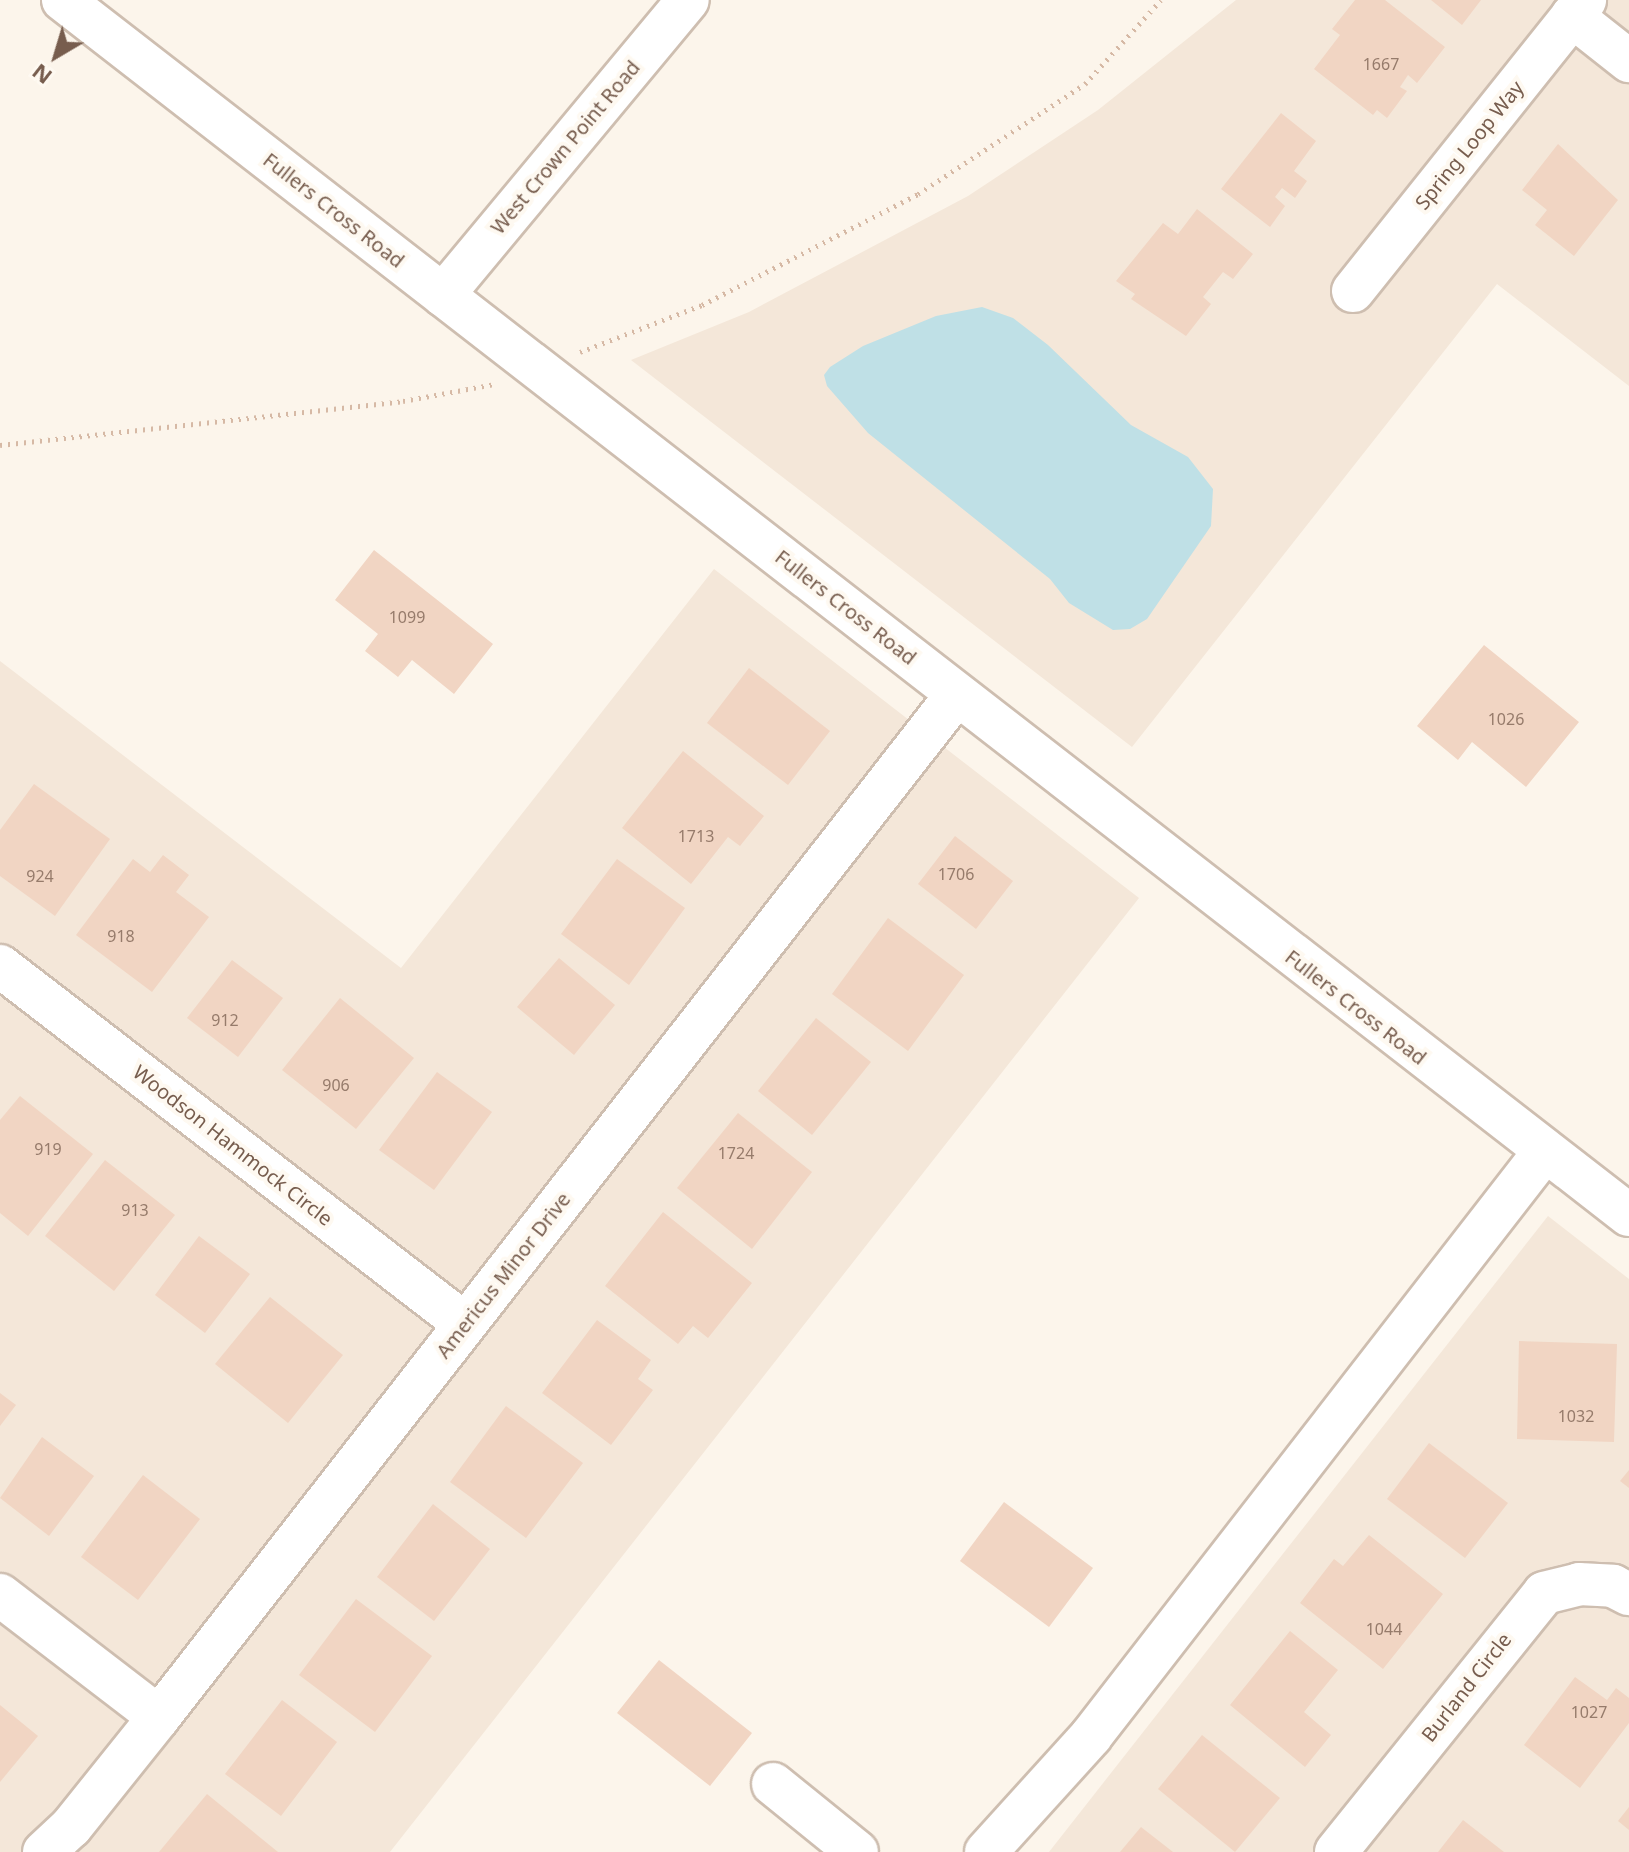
<!DOCTYPE html>
<style>
body{margin:0}
#map{position:relative;width:1629px;height:1852px;overflow:hidden;background:#fcf5eb;font-family:"Noto Sans",sans-serif}
div>[style]{position:absolute}
.residential>*{inset:0;background:#f4e7d9}
.water>*{inset:0;background:#bfe0e6}
.building>*{inset:0;background:#f1d5c3}
.path>*{height:5px;margin-top:-2.5px;transform-origin:0;background:repeating-linear-gradient(90deg,#d6b9a5 0 2px,transparent 0 8px)}
.roads{filter:drop-shadow(2px 0 #cebeb0) drop-shadow(-2px 0 #cebeb0) drop-shadow(0 2px #cebeb0) drop-shadow(0 -2px #cebeb0)}
.minor>*{height:42px;margin:-21px;padding:0 21px;transform-origin:21px;border-radius:21px;background:#fff}
span{translate:-50% -50%;white-space:nowrap;text-align:center;line-height:1.15;-webkit-text-stroke:8px #fef9f1;paint-order:stroke}
.number-label{font-size:16px;color:#967b6b}
.number-label span{-webkit-text-stroke-width:0}
.street-label{font-size:20px;color:#775d4e}
.north{position:absolute;left:16px;top:16px;width:80px;height:80px;-webkit-text-stroke:6px #fef9f1;paint-order:stroke;rotate:218deg;font-size:22px;font-weight:700;line-height:32px;text-align:center;color:#775d4e}
.north::after{content:'';display:block;margin:auto;width:28px;height:36px;background:#775d4e;clip-path:polygon(50% 0,100% 100%,50% 72%,0 100%)}
</style>
<div id="map">
<div class="residential">
<i style="clip-path:polygon(1236px 0,1629px 0,1629px 386px,1497px 284px,1132px 747px,631px 360px,749px 312px,968px 196px,1098px 110px)"></i>
<i style="clip-path:polygon(714px 569px,1139px 898px,390px 1852px,0 1852px,0 661px,401px 968px)"></i>
<i style="clip-path:polygon(1548px 1216px,1629px 1279px,1629px 1852px,1049px 1852px)"></i>
</div>
<div class="water">
<i style="clip-path:polygon(982px 307px,1013px 318px,1048px 345px,1131px 425px,1188px 457px,1213px 489px,1211px 526px,1147px 619px,1130px 629px,1113px 630px,1069px 603px,1050px 579px,868px 433px,827px 386px,824px 375px,830px 367px,863px 346px,936px 316px)"></i>
</div>
<div class="building">
<i style="clip-path:polygon(1355px 0,1385px 0,1445px 47px,1417px 83px,1408px 75px,1400px 87px,1407px 91px,1387px 118px,1377px 110px,1373px 115px,1314px 69px,1340px 35px,1332px 29px)"></i>
<i style="clip-path:polygon(1431px 0,1481px 0,1462px 25px)"></i>
<i style="clip-path:polygon(1281px 113px,1316px 141px,1294px 171px,1307px 181px,1295px 198px,1282px 188px,1275px 197px,1285px 206px,1270px 227px,1221px 189px)"></i>
<i style="clip-path:polygon(1558px 144px,1618px 200px,1574px 256px,1535px 225px,1547px 210px,1522px 190px)"></i>
<i style="clip-path:polygon(1197px 209px,1253px 254px,1233px 279px,1223px 272px,1203px 297px,1211px 304px,1186px 336px,1131px 299px,1135px 294px,1116px 281px,1163px 223px,1178px 234px)"></i>
<i style="clip-path:polygon(374px 550px,493px 644px,454px 694px,412px 660px,398px 677px,365px 651px,378px 634px,335px 600px)"></i>
<i style="clip-path:polygon(1484px 645px,1579px 722px,1526px 787px,1472px 742px,1458px 760px,1417px 726px)"></i>
<i style="clip-path:polygon(749px 668px,830px 731px,788px 785px,707px 723px)"></i>
<i style="clip-path:polygon(683px 751px,764px 816px,740px 846px,728px 837px,691px 884px,622px 828px)"></i>
<i style="clip-path:polygon(34px 784px,110px 839px,55px 916px,0 876px,0 830px)"></i>
<i style="clip-path:polygon(955px 836px,1013px 881px,976px 929px,918px 884px)"></i>
<i style="clip-path:polygon(163px 855px,189px 875px,176px 892px,209px 917px,152px 992px,76px 935px,133px 859px,150px 872px)"></i>
<i style="clip-path:polygon(617px 859px,685px 908px,629px 985px,561px 934px)"></i>
<i style="clip-path:polygon(888px 918px,964px 975px,908px 1051px,832px 994px)"></i>
<i style="clip-path:polygon(559px 958px,615px 1005px,574px 1055px,517px 1007px)"></i>
<i style="clip-path:polygon(232px 960px,283px 998px,238px 1057px,187px 1018px)"></i>
<i style="clip-path:polygon(340px 998px,414px 1058px,356px 1129px,282px 1070px)"></i>
<i style="clip-path:polygon(816px 1018px,871px 1062px,812px 1135px,758px 1091px)"></i>
<i style="clip-path:polygon(437px 1072px,492px 1112px,434px 1190px,379px 1150px)"></i>
<i style="clip-path:polygon(20px 1096px,93px 1154px,28px 1236px,0 1213px,0 1120px)"></i>
<i style="clip-path:polygon(738px 1113px,812px 1172px,752px 1249px,677px 1188px)"></i>
<i style="clip-path:polygon(105px 1160px,175px 1215px,114px 1291px,45px 1236px)"></i>
<i style="clip-path:polygon(663px 1212px,752px 1283px,708px 1338px,693px 1326px,678px 1344px,605px 1286px)"></i>
<i style="clip-path:polygon(199px 1236px,250px 1274px,205px 1333px,155px 1295px)"></i>
<i style="clip-path:polygon(270px 1297px,343px 1355px,288px 1423px,215px 1364px)"></i>
<i style="clip-path:polygon(597px 1320px,651px 1360px,638px 1379px,653px 1390px,611px 1445px,542px 1393px)"></i>
<i style="clip-path:polygon(1519px 1341px,1617px 1344px,1614px 1442px,1517px 1439px)"></i>
<i style="clip-path:polygon(0 1393px,16px 1405px,0 1426px)"></i>
<i style="clip-path:polygon(506px 1406px,583px 1463px,526px 1538px,450px 1482px)"></i>
<i style="clip-path:polygon(42px 1437px,94px 1476px,49px 1536px,0 1498px)"></i>
<i style="clip-path:polygon(1429px 1443px,1508px 1503px,1465px 1558px,1387px 1499px)"></i>
<i style="clip-path:polygon(1629px 1470px,1629px 1488px,1620px 1481px)"></i>
<i style="clip-path:polygon(143px 1475px,200px 1519px,138px 1600px,81px 1557px)"></i>
<i style="clip-path:polygon(1004px 1502px,1093px 1568px,1049px 1627px,960px 1561px)"></i>
<i style="clip-path:polygon(433px 1504px,490px 1549px,434px 1621px,377px 1577px)"></i>
<i style="clip-path:polygon(1369px 1535px,1443px 1594px,1383px 1669px,1300px 1603px,1334px 1559px,1343px 1566px)"></i>
<i style="clip-path:polygon(356px 1599px,432px 1656px,375px 1732px,299px 1675px)"></i>
<i style="clip-path:polygon(1290px 1631px,1338px 1670px,1304px 1712px,1331px 1735px,1305px 1767px,1230px 1705px)"></i>
<i style="clip-path:polygon(659px 1660px,752px 1733px,710px 1786px,617px 1713px)"></i>
<i style="clip-path:polygon(1575px 1677px,1607px 1700px,1616px 1688px,1629px 1698px,1629px 1723px,1580px 1788px,1524px 1745px)"></i>
<i style="clip-path:polygon(282px 1700px,337px 1742px,281px 1816px,225px 1774px)"></i>
<i style="clip-path:polygon(0 1705px,38px 1736px,0 1782px)"></i>
<i style="clip-path:polygon(1202px 1735px,1280px 1798px,1235px 1852px,1158px 1789px)"></i>
<i style="clip-path:polygon(207px 1794px,278px 1852px,159px 1852px)"></i>
<i style="clip-path:polygon(1629px 1807px,1629px 1830px,1618px 1821px)"></i>
<i style="clip-path:polygon(1463px 1820px,1504px 1852px,1438px 1852px)"></i>
<i style="clip-path:polygon(1141px 1827px,1173px 1852px,1120px 1852px)"></i>
</div>
<div class="path">
<i style="left:580px;top:352px;width:131px;rotate:-21.1deg"></i>
<i style="left:702px;top:305px;width:243px;rotate:-27.2deg"></i>
<i style="left:918px;top:194px;width:200px;rotate:-33.4deg"></i>
<i style="left:1085px;top:84px;width:113px;rotate:-47.9deg"></i>
<i style="left:0;top:445px;width:405px;rotate:-6.2deg"></i>
<i style="left:403px;top:401px;width:94px;rotate:-10.5deg"></i>
</div>
<div class="roads">
<div class="minor">
<i style="left:63px;top:0;width:1982px;rotate:37.81deg"></i>
<i style="left:1572px;top:16px;width:73px;rotate:38.3deg"></i>
<i style="left:1353px;top:291px;width:372px;rotate:-51.4deg"></i>
<i style="left:443px;top:295px;width:383px;rotate:-50.3deg"></i>
<i style="left:0;top:966px;width:587px;rotate:37.59deg"></i>
<i style="left:0;top:1595px;width:200px;rotate:37.5deg"></i>
<i style="left:773px;top:1784px;width:108px;rotate:39deg"></i>
<i style="left:44px;top:1852px;width:37px;rotate:-43deg"></i>
<i style="left:71px;top:1827px;width:141px;rotate:-51.3deg"></i>
<i style="left:159px;top:1717px;width:1297px;rotate:-52.04deg"></i>
<i style="left:986px;top:1852px;width:156px;rotate:-47.8deg"></i>
<i style="left:1091px;top:1736px;width:739px;rotate:-52.2deg"></i>
<i style="left:1336px;top:1852px;width:332px;rotate:-51.2deg"></i>
<i style="left:1544px;top:1593px;width:36px;rotate:-14deg"></i>
<i style="left:1579px;top:1584px;width:34px;rotate:3deg"></i>
<i style="left:1613px;top:1586px;width:18px;rotate:27deg"></i>
</div>
</div>
<div class="number-label">
<span style="left:1381px;top:64px">1667</span>
<span style="left:407px;top:617px">1099</span>
<span style="left:1506px;top:719px">1026</span>
<span style="left:696px;top:836px">1713</span>
<span style="left:956px;top:874px">1706</span>
<span style="left:40px;top:876px">924</span>
<span style="left:121px;top:936px">918</span>
<span style="left:225px;top:1020px">912</span>
<span style="left:336px;top:1085px">906</span>
<span style="left:48px;top:1149px">919</span>
<span style="left:736px;top:1153px">1724</span>
<span style="left:135px;top:1210px">913</span>
<span style="left:1576px;top:1416px">1032</span>
<span style="left:1384px;top:1629px">1044</span>
<span style="left:1589px;top:1712px">1027</span>
</div>
<div class="street-label">
<span style="left:1469px;top:145px;rotate:-51deg">Spring Loop Way</span>
<span style="left:565px;top:147px;rotate:-50deg">West Crown Point Road</span>
<span style="left:334px;top:210px;rotate:38deg">Fullers Cross Road</span>
<span style="left:846px;top:607px;rotate:38deg">Fullers Cross Road</span>
<span style="left:1356px;top:1007px;rotate:38deg">Fullers Cross Road</span>
<span style="left:233px;top:1145px;rotate:38deg">Woodson Hammock Circle</span>
<span style="left:503px;top:1275px;rotate:-52deg">Americus Minor Drive</span>
<span style="left:1466px;top:1687px;rotate:-52deg">Burland Circle</span>
</div>
<div class="north">N</div>
</div>
